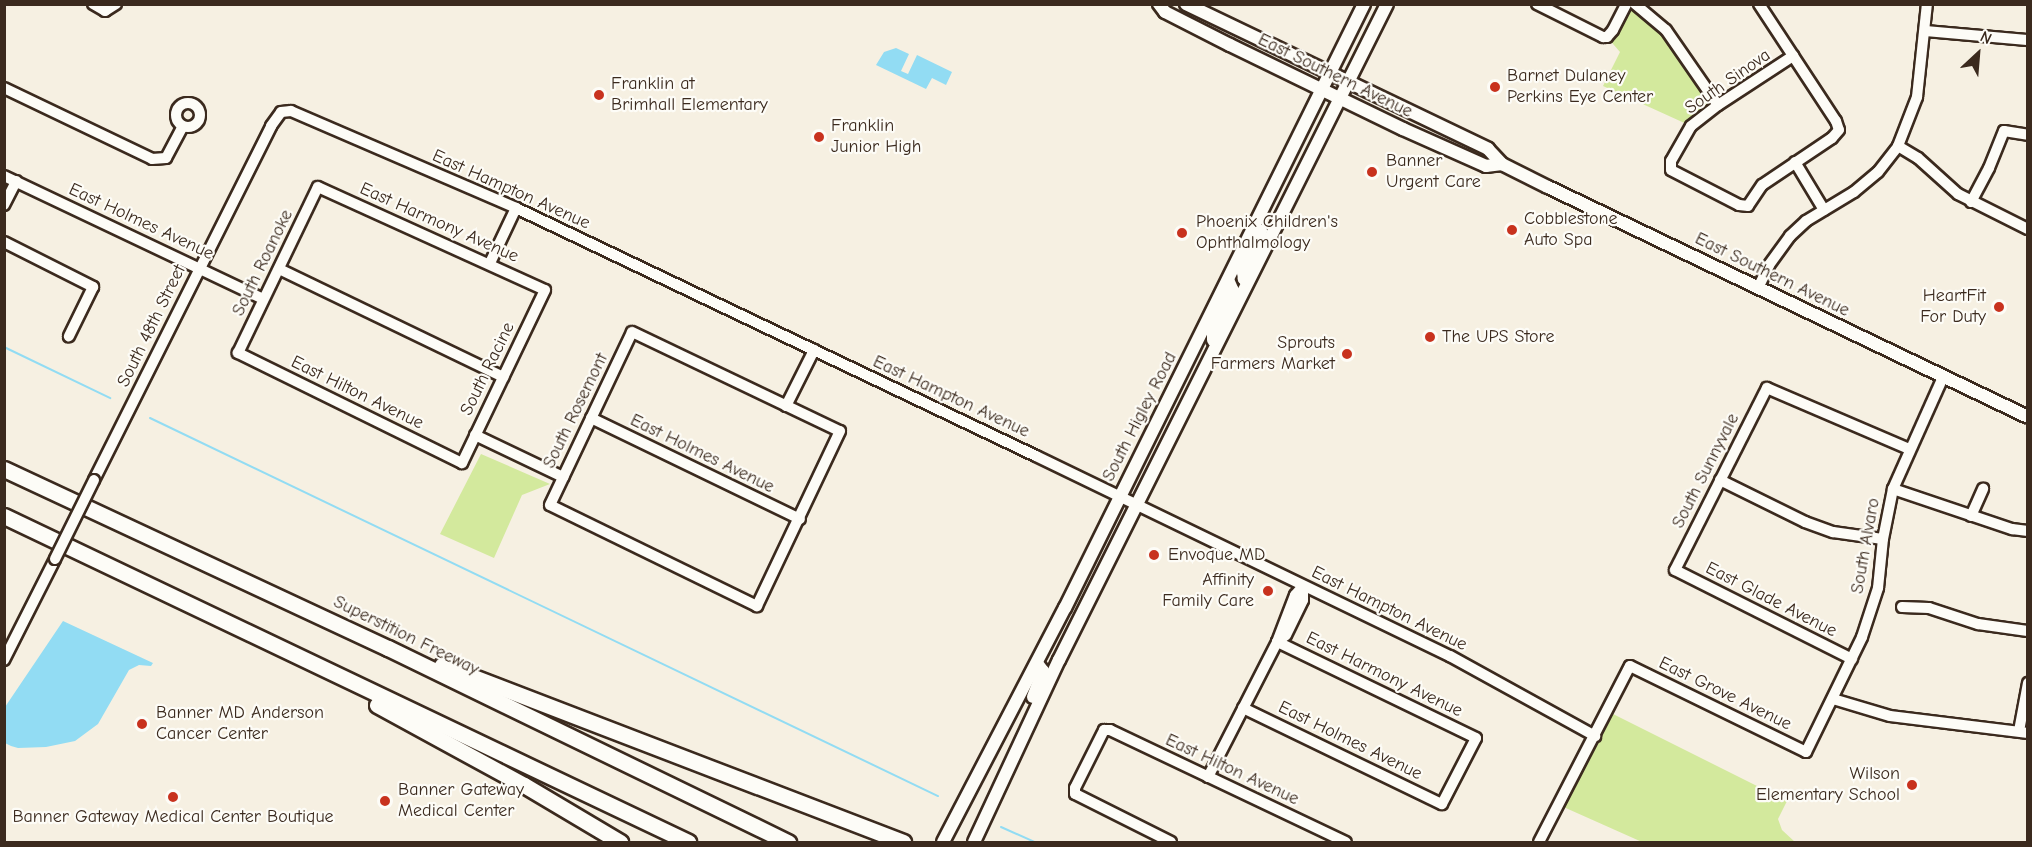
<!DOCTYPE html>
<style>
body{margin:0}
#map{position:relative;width:2032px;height:847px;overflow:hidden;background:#f6f0e2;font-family:"Comic Neue",sans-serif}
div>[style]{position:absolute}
.green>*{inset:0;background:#d3e99d}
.water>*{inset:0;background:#92dcf3}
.stream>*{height:2px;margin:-1px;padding:0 1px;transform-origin:1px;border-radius:1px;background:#92dcf3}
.roads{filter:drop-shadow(2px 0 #3b2a1e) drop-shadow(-2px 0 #3b2a1e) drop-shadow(0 2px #3b2a1e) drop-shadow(0 -2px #3b2a1e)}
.minor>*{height:10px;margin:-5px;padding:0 5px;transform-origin:5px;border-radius:5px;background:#fdfcf7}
.minor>.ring{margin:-5px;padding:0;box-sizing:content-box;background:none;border:10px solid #fdfcf7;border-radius:50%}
.major>*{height:12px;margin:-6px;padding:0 6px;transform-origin:6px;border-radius:6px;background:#fdfcf7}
.highway>*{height:15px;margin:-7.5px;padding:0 7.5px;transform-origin:7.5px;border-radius:7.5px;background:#fdfcf7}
.bridges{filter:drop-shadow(2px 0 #3b2a1e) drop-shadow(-2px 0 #3b2a1e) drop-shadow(0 2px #3b2a1e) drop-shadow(0 -2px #3b2a1e)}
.minor-bridge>*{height:10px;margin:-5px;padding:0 5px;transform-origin:5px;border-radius:5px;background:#fdfcf7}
.dots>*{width:16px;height:16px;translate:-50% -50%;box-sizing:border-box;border:3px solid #fdfcf7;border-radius:50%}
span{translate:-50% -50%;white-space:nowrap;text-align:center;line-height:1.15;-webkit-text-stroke:4.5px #fdfcf7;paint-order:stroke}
.street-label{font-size:18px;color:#3b2a1e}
.poi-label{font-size:18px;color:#3b2a1e}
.left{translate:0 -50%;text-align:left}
.right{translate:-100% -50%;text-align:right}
.frame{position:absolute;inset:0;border:6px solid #3b2a1e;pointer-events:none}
.north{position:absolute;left:1948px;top:24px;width:60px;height:60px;-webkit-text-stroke:4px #fdfcf7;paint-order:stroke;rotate:26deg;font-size:16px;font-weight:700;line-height:24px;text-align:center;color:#3b2a1e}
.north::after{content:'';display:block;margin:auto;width:21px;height:27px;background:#3b2a1e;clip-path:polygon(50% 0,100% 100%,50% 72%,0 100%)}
</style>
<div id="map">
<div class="green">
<i style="clip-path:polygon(1626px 5px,1648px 13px,1718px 105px,1691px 126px,1603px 86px,1620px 52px,1607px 37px)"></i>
<i style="clip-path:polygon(481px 454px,550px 484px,522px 495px,494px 558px,440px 534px)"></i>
<i style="clip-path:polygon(1607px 711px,1787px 801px,1778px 819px,1782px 830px,1795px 842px,1642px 842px,1559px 805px)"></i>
</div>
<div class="water">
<i style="clip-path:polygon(896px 48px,909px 54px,901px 71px,908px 74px,917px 55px,952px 72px,946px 85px,932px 78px,926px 89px,876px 65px,884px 52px)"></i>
<i style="clip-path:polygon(63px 621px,153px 663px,151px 666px,139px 665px,129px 670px,98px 724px,75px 741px,46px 747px,18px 748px,11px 746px,5px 743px,5px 707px)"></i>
</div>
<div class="stream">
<i style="left:4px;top:347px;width:118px;rotate:25.7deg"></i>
<i style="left:150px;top:418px;width:874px;rotate:25.63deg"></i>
<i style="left:1001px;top:827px;width:36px;rotate:24deg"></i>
</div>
<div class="roads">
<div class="minor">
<i style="left:93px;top:4px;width:14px;rotate:30deg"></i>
<i style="left:105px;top:11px;width:13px;rotate:-32deg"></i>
<i style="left:1537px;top:4px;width:74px;rotate:26.6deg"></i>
<i style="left:1603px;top:37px;width:4px"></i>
<i style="left:1607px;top:37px;width:9px;rotate:-49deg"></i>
<i style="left:1613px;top:30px;width:29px;rotate:-63deg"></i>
<i style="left:1635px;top:4px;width:40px;rotate:40deg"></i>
<i style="left:1666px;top:30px;width:91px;rotate:55.3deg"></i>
<i style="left:1759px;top:4px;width:140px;rotate:56.7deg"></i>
<i style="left:1836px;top:121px;width:9px;rotate:72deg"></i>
<i style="left:1839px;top:130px;width:11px;rotate:131deg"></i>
<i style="left:1832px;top:138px;width:84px;rotate:146.1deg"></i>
<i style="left:1762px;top:185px;width:25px;rotate:124deg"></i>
<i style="left:1748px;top:206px;width:9px;rotate:-174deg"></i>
<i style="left:1739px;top:205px;width:76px;rotate:-152.8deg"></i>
<i style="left:1671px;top:170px;width:9px;rotate:-90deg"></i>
<i style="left:1671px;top:161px;width:40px;rotate:-60.3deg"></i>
<i style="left:1691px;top:126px;width:34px;rotate:-38deg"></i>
<i style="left:1718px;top:105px;width:90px;rotate:-33.2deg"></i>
<i style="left:1925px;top:31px;width:103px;rotate:5deg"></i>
<i style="left:4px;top:88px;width:164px;rotate:25.6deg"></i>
<i style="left:152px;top:159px;width:14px;rotate:-4deg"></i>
<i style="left:166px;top:158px;width:36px;rotate:-62deg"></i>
<i class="ring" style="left:176px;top:103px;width:14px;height:14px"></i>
<i style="left:1898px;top:146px;width:23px;rotate:31deg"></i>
<i style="left:1918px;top:158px;width:54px;rotate:42deg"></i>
<i style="left:1958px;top:194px;width:78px;rotate:26.6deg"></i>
<i style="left:1795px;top:162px;width:56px;rotate:58.9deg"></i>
<i style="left:4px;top:176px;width:287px;rotate:25.4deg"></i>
<i style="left:318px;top:187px;width:249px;rotate:24.4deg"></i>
<i style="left:545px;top:290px;width:192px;rotate:115.6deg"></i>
<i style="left:462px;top:463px;width:250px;rotate:-153.8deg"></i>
<i style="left:238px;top:353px;width:184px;rotate:-64.3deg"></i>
<i style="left:1971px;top:202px;width:38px;rotate:-62deg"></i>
<i style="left:1989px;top:168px;width:40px;rotate:-68deg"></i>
<i style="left:2004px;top:131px;width:24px;rotate:9deg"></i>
<i style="left:4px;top:205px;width:27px;rotate:-63deg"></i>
<i style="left:4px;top:242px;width:100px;rotate:26.8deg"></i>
<i style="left:93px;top:287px;width:55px;rotate:116.1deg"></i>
<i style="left:490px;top:263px;width:61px;rotate:-64.7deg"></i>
<i style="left:279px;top:269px;width:249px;rotate:25.7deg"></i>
<i style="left:1758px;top:288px;width:25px;rotate:-64deg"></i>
<i style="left:1769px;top:265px;width:36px;rotate:-54deg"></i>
<i style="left:1790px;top:236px;width:22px;rotate:-43deg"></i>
<i style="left:1806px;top:221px;width:56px;rotate:-31.1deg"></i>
<i style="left:1854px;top:192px;width:31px;rotate:-40deg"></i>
<i style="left:1878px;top:172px;width:33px;rotate:-52deg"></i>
<i style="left:1898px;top:146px;width:53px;rotate:-68.8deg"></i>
<i style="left:1917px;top:97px;width:94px;rotate:-83.9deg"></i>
<i style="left:632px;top:332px;width:230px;rotate:25.5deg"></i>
<i style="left:840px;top:431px;width:194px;rotate:115.4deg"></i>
<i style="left:757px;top:606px;width:230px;rotate:-154deg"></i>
<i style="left:550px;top:505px;width:191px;rotate:-64.6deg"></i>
<i style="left:786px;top:406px;width:63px;rotate:-63.4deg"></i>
<i style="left:591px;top:418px;width:232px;rotate:25.8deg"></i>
<i style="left:475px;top:435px;width:98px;rotate:25.5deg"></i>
<i style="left:94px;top:480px;width:396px;rotate:-63.4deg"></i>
<i style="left:271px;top:126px;width:17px;rotate:-54deg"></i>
<i style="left:281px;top:112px;width:10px;rotate:-6deg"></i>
<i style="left:291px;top:111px;width:245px;rotate:23.3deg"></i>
<i style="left:516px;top:208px;width:576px;rotate:25.5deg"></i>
<i style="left:1036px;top:456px;width:460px;rotate:25.8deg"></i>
<i style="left:1450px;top:656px;width:166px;rotate:28.9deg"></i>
<i style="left:1720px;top:480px;width:95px;rotate:26.3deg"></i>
<i style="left:1805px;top:522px;width:30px;rotate:20deg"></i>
<i style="left:1833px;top:532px;width:50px;rotate:8deg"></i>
<i style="left:1893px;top:489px;width:126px;rotate:18.6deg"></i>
<i style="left:2012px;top:529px;width:16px;rotate:7deg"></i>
<i style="left:1971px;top:516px;width:30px;rotate:-66deg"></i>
<i style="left:1902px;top:607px;width:27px;rotate:2deg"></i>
<i style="left:1929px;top:608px;width:52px;rotate:18.1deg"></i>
<i style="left:1978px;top:624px;width:50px;rotate:8deg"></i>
<i style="left:1277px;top:642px;width:11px;rotate:-38deg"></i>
<i style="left:1286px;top:635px;width:39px;rotate:-64deg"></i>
<i style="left:1303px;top:600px;width:14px;rotate:-90deg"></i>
<i style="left:1852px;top:659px;width:198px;rotate:-153.3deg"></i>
<i style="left:1675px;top:570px;width:204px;rotate:-63.2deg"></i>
<i style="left:1767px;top:388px;width:155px;rotate:23.2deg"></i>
<i style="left:4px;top:660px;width:113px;rotate:-63.2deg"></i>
<i style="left:1833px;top:699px;width:59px;rotate:16.6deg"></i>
<i style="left:1890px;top:716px;width:139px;rotate:7deg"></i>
<i style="left:1243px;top:708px;width:221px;rotate:25.8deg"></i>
<i style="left:1442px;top:804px;width:74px;rotate:-62.7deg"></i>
<i style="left:1476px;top:738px;width:221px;rotate:-154.2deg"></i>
<i style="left:2019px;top:731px;width:49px;rotate:-79.4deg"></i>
<i style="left:1208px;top:777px;width:152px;rotate:-62.9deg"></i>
<i style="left:1277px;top:642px;width:50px;rotate:-69deg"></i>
<i style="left:1295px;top:595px;width:12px;rotate:-48deg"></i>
<i style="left:1171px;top:842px;width:107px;rotate:-153.4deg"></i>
<i style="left:1075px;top:794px;width:6px;rotate:-90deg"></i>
<i style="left:1075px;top:788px;width:65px;rotate:-63.4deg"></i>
<i style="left:1104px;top:730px;width:6px"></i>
<i style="left:1110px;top:730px;width:261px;rotate:25.4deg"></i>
<i style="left:1539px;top:842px;width:198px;rotate:-62.7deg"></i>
<i style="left:1630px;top:666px;width:196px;rotate:26deg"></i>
<i style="left:1806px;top:752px;width:128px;rotate:-64deg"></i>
<i style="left:1862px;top:637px;width:52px;rotate:-71.9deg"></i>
<i style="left:1878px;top:588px;width:49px;rotate:-84.2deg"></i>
<i style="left:1883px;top:539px;width:51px;rotate:-78.7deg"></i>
<i style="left:1893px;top:489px;width:123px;rotate:-65.9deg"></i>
</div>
<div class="major">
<i style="left:1159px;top:4px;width:10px;rotate:53deg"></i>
<i style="left:1165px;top:12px;width:73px;rotate:26.9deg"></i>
<i style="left:1230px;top:45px;width:192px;rotate:25.9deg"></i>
<i style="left:1403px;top:129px;width:91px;rotate:24deg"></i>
<i style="left:1486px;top:166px;width:16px;rotate:-7deg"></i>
<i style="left:1186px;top:4px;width:335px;rotate:25.6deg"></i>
<i style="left:1488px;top:149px;width:21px;rotate:47deg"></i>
<i style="left:1502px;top:164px;width:51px;rotate:26.6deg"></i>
<i style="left:1548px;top:187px;width:532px;rotate:25.6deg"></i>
<i style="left:1247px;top:281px;width:4px;rotate:-146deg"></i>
<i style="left:1244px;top:279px;width:7px;rotate:-98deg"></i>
<i style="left:1243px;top:272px;width:45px;rotate:-66.3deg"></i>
<i style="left:1213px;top:340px;width:8px;rotate:-90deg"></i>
<i style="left:1213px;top:332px;width:46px;rotate:-64deg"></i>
<i style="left:1233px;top:291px;width:12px;rotate:-114deg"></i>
<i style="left:1033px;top:697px;width:28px;rotate:-69deg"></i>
<i style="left:1043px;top:671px;width:10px;rotate:-127deg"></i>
<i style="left:943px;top:842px;width:264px;rotate:-62.5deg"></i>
<i style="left:1065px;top:608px;width:674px;rotate:-63.66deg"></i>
<i style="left:974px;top:842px;width:201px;rotate:-65deg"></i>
<i style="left:1059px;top:660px;width:733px;rotate:-63.43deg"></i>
</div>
<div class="highway">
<i style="left:4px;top:469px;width:424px;rotate:25deg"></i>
<i style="left:388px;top:648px;width:445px;rotate:25.9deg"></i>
<i style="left:4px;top:516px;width:758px;rotate:25.48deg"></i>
<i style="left:442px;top:665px;width:494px;rotate:21deg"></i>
<i style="left:377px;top:705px;width:167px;rotate:28.6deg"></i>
<i style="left:524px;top:785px;width:112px;rotate:30.7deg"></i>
</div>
</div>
<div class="bridges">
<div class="minor-bridge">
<i style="left:55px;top:559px;width:88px;rotate:-63.7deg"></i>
</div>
</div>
<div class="dots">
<i style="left:1495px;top:87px;background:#c8321e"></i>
<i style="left:599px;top:95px;background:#c8321e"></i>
<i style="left:819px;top:137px;background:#c8321e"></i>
<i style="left:1372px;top:172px;background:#c8321e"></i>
<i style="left:1512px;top:230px;background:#c8321e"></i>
<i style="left:1182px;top:233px;background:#c8321e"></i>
<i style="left:1999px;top:307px;background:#c8321e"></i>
<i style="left:1430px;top:337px;background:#c8321e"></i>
<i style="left:1347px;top:354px;background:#c8321e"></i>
<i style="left:1154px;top:555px;background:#c8321e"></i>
<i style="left:1268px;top:591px;background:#c8321e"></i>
<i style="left:142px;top:724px;background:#c8321e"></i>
<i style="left:1912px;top:785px;background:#c8321e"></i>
<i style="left:173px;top:797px;background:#c8321e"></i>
<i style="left:385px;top:801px;background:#c8321e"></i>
</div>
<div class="street-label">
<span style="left:1335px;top:76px;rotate:26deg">East Southern Avenue</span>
<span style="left:1728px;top:82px;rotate:-35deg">South Sinova</span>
<span style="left:511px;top:190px;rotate:24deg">East Hampton Avenue</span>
<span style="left:141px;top:222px;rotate:25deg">East Holmes Avenue</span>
<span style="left:439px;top:223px;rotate:24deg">East Harmony Avenue</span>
<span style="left:263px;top:263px;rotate:-64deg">South Roanoke</span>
<span style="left:1772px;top:275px;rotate:26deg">East Southern Avenue</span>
<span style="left:152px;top:326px;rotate:-64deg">South 48th Street</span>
<span style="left:488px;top:369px;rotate:-64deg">South Racine</span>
<span style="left:357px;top:393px;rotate:26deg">East Hilton Avenue</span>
<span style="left:951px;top:397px;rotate:25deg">East Hampton Avenue</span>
<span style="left:576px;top:411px;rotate:-64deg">South Rosemont</span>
<span style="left:1140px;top:417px;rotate:-63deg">South Higley Road</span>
<span style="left:702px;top:454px;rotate:26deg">East Holmes Avenue</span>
<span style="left:1706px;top:471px;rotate:-63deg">South Sunnyvale</span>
<span style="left:1866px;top:546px;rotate:-80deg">South Alvaro</span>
<span style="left:1771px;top:600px;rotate:27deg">East Glade Avenue</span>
<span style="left:1389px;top:609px;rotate:26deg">East Hampton Avenue</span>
<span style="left:406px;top:636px;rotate:26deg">Superstition Freeway</span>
<span style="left:1384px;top:675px;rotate:26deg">East Harmony Avenue</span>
<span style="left:1725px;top:694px;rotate:26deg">East Grove Avenue</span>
<span style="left:1350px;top:741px;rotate:26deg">East Holmes Avenue</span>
<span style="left:1232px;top:770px;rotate:25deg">East Hilton Avenue</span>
</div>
<div class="poi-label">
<span class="left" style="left:1507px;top:87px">Barnet Dulaney<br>Perkins Eye Center</span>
<span class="left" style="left:611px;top:95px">Franklin at<br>Brimhall Elementary</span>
<span class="left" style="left:831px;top:137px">Franklin<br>Junior High</span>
<span class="left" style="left:1386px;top:172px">Banner<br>Urgent Care</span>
<span class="left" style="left:1524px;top:230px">Cobblestone<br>Auto Spa</span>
<span class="left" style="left:1196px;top:233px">Phoenix Children's<br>Ophthalmology</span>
<span class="right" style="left:1986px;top:307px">HeartFit<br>For Duty</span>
<span class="left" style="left:1442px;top:337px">The UPS Store</span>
<span class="right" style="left:1335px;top:354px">Sprouts<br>Farmers Market</span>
<span class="left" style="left:1168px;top:555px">Envoque MD</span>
<span class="right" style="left:1254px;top:591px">Affinity<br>Family Care</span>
<span class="left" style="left:156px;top:724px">Banner MD Anderson<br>Cancer Center</span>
<span class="right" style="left:1900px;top:785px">Wilson<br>Elementary School</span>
<span class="left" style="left:398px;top:801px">Banner Gateway<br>Medical Center</span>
<span style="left:173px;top:817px">Banner Gateway Medical Center Boutique</span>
</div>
<div class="frame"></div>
<div class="north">N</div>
</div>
